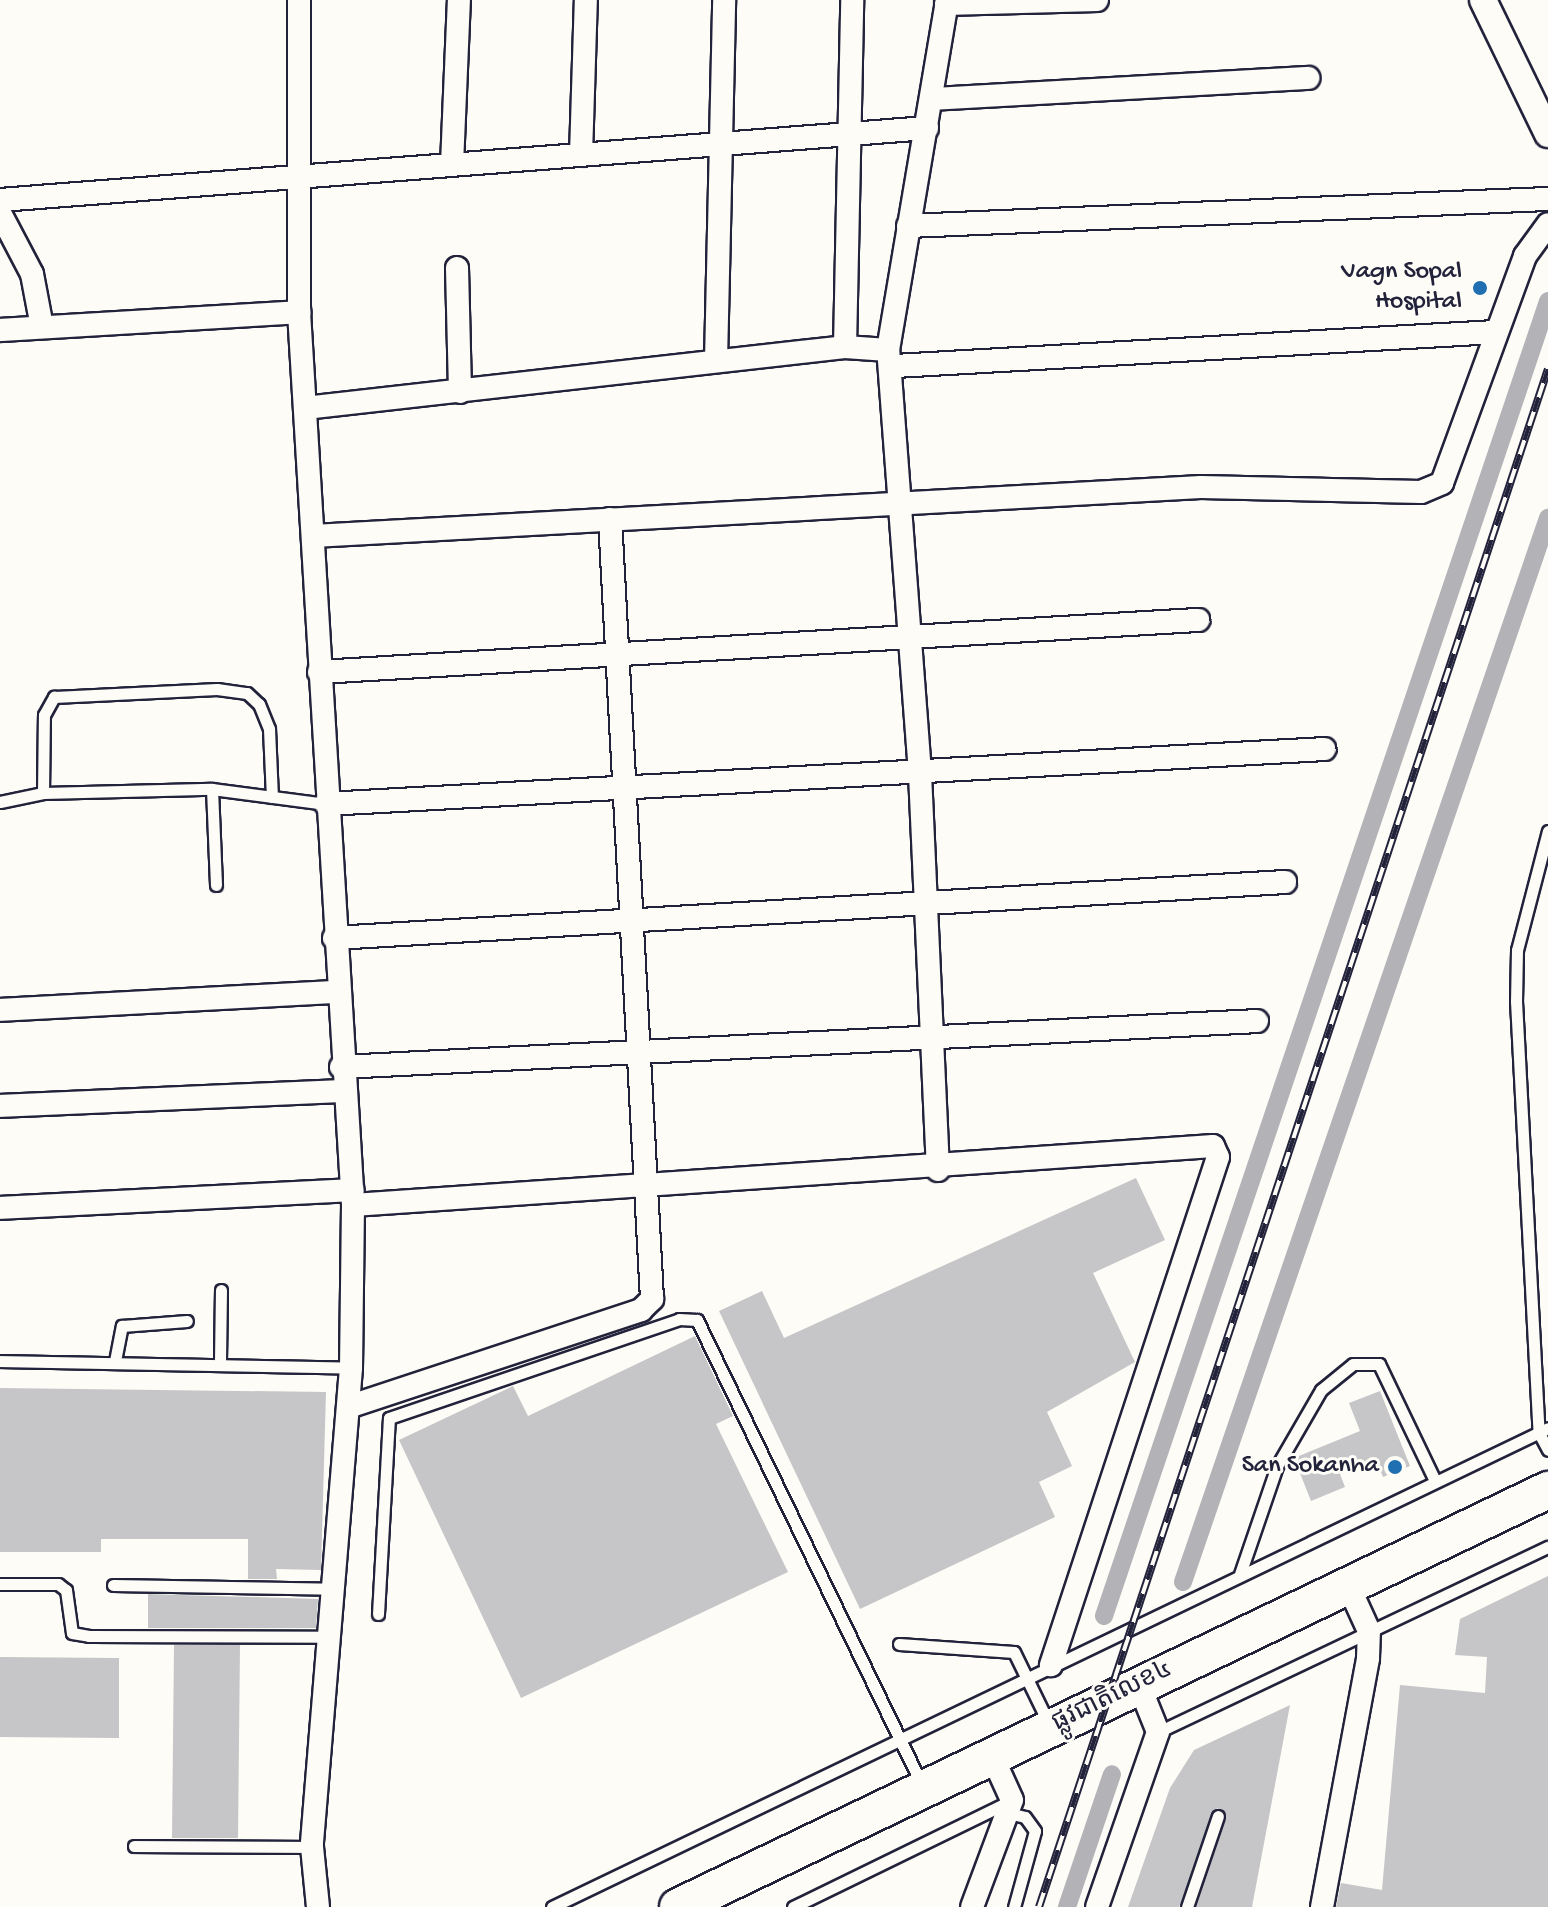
<!DOCTYPE html>
<meta charset="utf-8">
<style>
body{margin:0}
#map{position:relative;width:1548px;height:1907px;overflow:hidden;background:#fdfcf7;font-family:"Gochi Hand","Noto Sans Khmer",sans-serif}
div>[style]{position:absolute}
.canal>*{height:18px;margin:-9px;padding:0 9px;transform-origin:9px;border-radius:9px;background:#b2b2b7}
.building>*{inset:0;background:#c6c6c8}
.roads{filter:drop-shadow(2px 0 #22223b) drop-shadow(-2px 0 #22223b) drop-shadow(0 2px #22223b) drop-shadow(0 -2px #22223b)}
.service>*{height:11px;margin:-5.5px;padding:0 5.5px;transform-origin:5.5px;border-radius:5.5px;background:#fdfcf7}
.minor>*{height:22px;margin:-11px;padding:0 11px;transform-origin:11px;border-radius:11px;background:#fdfcf7}
.tertiary>*{height:26px;margin:-13px;padding:0 13px;transform-origin:13px;border-radius:13px;background:#fdfcf7}
.trunk>*{height:36px;margin:-18px;padding:0 18px;transform-origin:18px;border-radius:18px;background:#fdfcf7}
.rail>*{height:8px;margin-top:-4px;transform-origin:0;background:repeating-linear-gradient(90deg,#fdfcf7 0 15px,#22223b 0 30px);box-sizing:border-box;border-block:2px solid #22223b}
.dots>*{width:22px;height:22px;translate:-50% -50%;box-sizing:border-box;border:4px solid #fdfcf7;border-radius:50%}
span{translate:-50% -50%;white-space:nowrap;text-align:center;line-height:1.15;-webkit-text-stroke:6px #fdfcf7;paint-order:stroke}
.poi-label{font-size:26px;color:#22223b}
.right{translate:-100% -50%;text-align:right}
.street-label{font-size:26px;color:#22223b}
</style>
<div id="map">
<div class="canal">
<i style="left:1183px;top:1582px;width:1125px;rotate:-71.07deg"></i>
<i style="left:1104px;top:1616px;width:1388px;rotate:-71.34deg"></i>
<i style="left:1067px;top:1907px;width:140px;rotate:-71.3deg"></i>
</div>
<div class="building">
<i style="clip-path:polygon(1136px 1178px,1165px 1240px,1093px 1273px,1135px 1362px,1047px 1412px,1072px 1466px,1039px 1482px,1055px 1517px,860px 1609px,719px 1311px,762px 1291px,784px 1338px)"></i>
<i style="clip-path:polygon(695px 1336px,733px 1416px,716px 1424px,788px 1572px,521px 1698px,399px 1440px,513px 1386px,528px 1416px)"></i>
<i style="clip-path:polygon(0 1388px,326px 1392px,321px 1570px,276px 1569px,277px 1579px,248px 1579px,248px 1539px,101px 1539px,101px 1552px,0 1552px)"></i>
<i style="clip-path:polygon(1380px 1391px,1410px 1466px,1383px 1477px,1376px 1460px,1340px 1474px,1345px 1487px,1311px 1501px,1294px 1458px,1360px 1431px,1349px 1403px)"></i>
<i style="clip-path:polygon(1548px 1576px,1548px 1907px,1336px 1907px,1341px 1883px,1382px 1890px,1400px 1685px,1485px 1693px,1487px 1657px,1455px 1655px,1460px 1619px)"></i>
<i style="clip-path:polygon(148px 1594px,318px 1599px,316px 1628px,148px 1628px)"></i>
<i style="clip-path:polygon(174px 1645px,240px 1645px,238px 1838px,172px 1838px)"></i>
<i style="clip-path:polygon(0 1657px,119px 1658px,119px 1738px,0 1737px)"></i>
<i style="clip-path:polygon(1290px 1705px,1252px 1907px,1196px 1907px,1226px 1819px,1217px 1808px,1179px 1907px,1128px 1907px,1170px 1788px,1194px 1750px)"></i>
</div>
<div class="roads">
<div class="service">
<i style="left:212px;top:789px;width:96px;rotate:87.6deg"></i>
<i style="left:43px;top:793px;width:78px;rotate:-89.3deg"></i>
<i style="left:44px;top:715px;width:21px;rotate:-61deg"></i>
<i style="left:54px;top:697px;width:163px;rotate:-2.8deg"></i>
<i style="left:217px;top:689px;width:30px;rotate:8deg"></i>
<i style="left:247px;top:693px;width:16px;rotate:43deg"></i>
<i style="left:259px;top:704px;width:27px;rotate:68deg"></i>
<i style="left:269px;top:729px;width:68px;rotate:87.5deg"></i>
<i style="left:0;top:802px;width:44px;rotate:-11.8deg"></i>
<i style="left:43px;top:793px;width:169px;rotate:-1.4deg"></i>
<i style="left:212px;top:789px;width:115px;rotate:7.5deg"></i>
<i style="left:1548px;top:831px;width:123px;rotate:104.6deg"></i>
<i style="left:1517px;top:950px;width:51px;rotate:91.1deg"></i>
<i style="left:1516px;top:1001px;width:433px;rotate:87deg"></i>
<i style="left:1539px;top:1433px;width:19px;rotate:62deg"></i>
<i style="left:0;top:1361px;width:351px;rotate:1.1deg"></i>
<i style="left:115px;top:1361px;width:36px;rotate:-79deg"></i>
<i style="left:122px;top:1326px;width:65px;rotate:-4.4deg"></i>
<i style="left:220px;top:1361px;width:71px;rotate:-89.2deg"></i>
<i style="left:1240px;top:1574px;width:114px;rotate:-71.1deg"></i>
<i style="left:1277px;top:1466px;width:88px;rotate:-59.9deg"></i>
<i style="left:1321px;top:1390px;width:41px;rotate:-39.1deg"></i>
<i style="left:1353px;top:1364px;width:26px"></i>
<i style="left:1379px;top:1364px;width:130px;rotate:64.4deg"></i>
<i style="left:0;top:1584px;width:58px"></i>
<i style="left:58px;top:1584px;width:10px;rotate:37deg"></i>
<i style="left:66px;top:1590px;width:43px;rotate:82.1deg"></i>
<i style="left:72px;top:1633px;width:17px;rotate:10deg"></i>
<i style="left:89px;top:1636px;width:242px;rotate:0.2deg"></i>
<i style="left:113px;top:1585px;width:220px;rotate:1deg"></i>
<i style="left:378px;top:1614px;width:196px;rotate:-86.8deg"></i>
<i style="left:389px;top:1418px;width:306px;rotate:-18.8deg"></i>
<i style="left:679px;top:1319px;width:18px;rotate:3deg"></i>
<i style="left:697px;top:1320px;width:517px;rotate:64.18deg"></i>
<i style="left:899px;top:1644px;width:115px;rotate:4deg"></i>
<i style="left:1014px;top:1652px;width:80px;rotate:64.1deg"></i>
<i style="left:1158px;top:1732px;width:432px;rotate:-25.4deg"></i>
<i style="left:1008px;top:1813px;width:17px;rotate:13deg"></i>
<i style="left:1025px;top:1817px;width:17px;rotate:54deg"></i>
<i style="left:1035px;top:1831px;width:79px;rotate:105.4deg"></i>
<i style="left:134px;top:1846px;width:178px;rotate:0.3deg"></i>
<i style="left:552px;top:1907px;width:1105px;rotate:-25.68deg"></i>
<i style="left:793px;top:1907px;width:239px;rotate:-26deg"></i>
<i style="left:1187px;top:1907px;width:96px;rotate:-71.2deg"></i>
</div>
<div class="minor">
<i style="left:299px;top:0;width:312px;rotate:90deg"></i>
<i style="left:299px;top:312px;width:895px;rotate:86.54deg"></i>
<i style="left:353px;top:1205px;width:163px;rotate:90.7deg"></i>
<i style="left:351px;top:1368px;width:481px;rotate:94.7deg"></i>
<i style="left:312px;top:1847px;width:60px;rotate:84.3deg"></i>
<i style="left:946px;top:4px;width:151px;rotate:-1.5deg"></i>
<i style="left:932px;top:99px;width:377px;rotate:-3.2deg"></i>
<i style="left:581px;top:155px;width:155px;rotate:-88.2deg"></i>
<i style="left:452px;top:165px;width:165px;rotate:-87.6deg"></i>
<i style="left:0;top:200px;width:930px;rotate:-4.44deg"></i>
<i style="left:0;top:213px;width:69px;rotate:62.3deg"></i>
<i style="left:32px;top:274px;width:54px;rotate:79.3deg"></i>
<i style="left:908px;top:226px;width:641px;rotate:-2.42deg"></i>
<i style="left:457px;top:268px;width:124px;rotate:88.6deg"></i>
<i style="left:0;top:330px;width:300px;rotate:-3.4deg"></i>
<i style="left:845px;top:347px;width:347px;rotate:-88.8deg"></i>
<i style="left:716px;top:361px;width:361px;rotate:-88.7deg"></i>
<i style="left:895px;top:366px;width:601px;rotate:-3.24deg"></i>
<i style="left:305px;top:408px;width:543px;rotate:-6.44deg"></i>
<i style="left:845px;top:347px;width:43px;rotate:4deg"></i>
<i style="left:313px;top:536px;width:889px;rotate:-3.16deg"></i>
<i style="left:1201px;top:487px;width:220px;rotate:1.3deg"></i>
<i style="left:1421px;top:492px;width:23px;rotate:-23deg"></i>
<i style="left:1442px;top:483px;width:242px;rotate:-69.9deg"></i>
<i style="left:1525px;top:256px;width:39px;rotate:-54deg"></i>
<i style="left:319px;top:672px;width:881px;rotate:-3.39deg"></i>
<i style="left:326px;top:804px;width:1000px;rotate:-3.15deg"></i>
<i style="left:334px;top:938px;width:953px;rotate:-3.37deg"></i>
<i style="left:0;top:1010px;width:337px;rotate:-3.1deg"></i>
<i style="left:341px;top:1067px;width:917px;rotate:-2.87deg"></i>
<i style="left:0;top:1106px;width:343px;rotate:-2.5deg"></i>
<i style="left:938px;top:1170px;width:397px;rotate:-92.6deg"></i>
<i style="left:920px;top:773px;width:424px;rotate:-94.3deg"></i>
<i style="left:888px;top:350px;width:355px;rotate:-80.4deg"></i>
<i style="left:353px;top:1205px;width:862px;rotate:-3.92deg"></i>
<i style="left:1213px;top:1146px;width:12px;rotate:66deg"></i>
<i style="left:1218px;top:1157px;width:535px;rotate:108.2deg"></i>
<i style="left:0;top:1208px;width:353px;rotate:-2.9deg"></i>
<i style="left:348px;top:1407px;width:309px;rotate:-18.3deg"></i>
<i style="left:641px;top:1310px;width:16px;rotate:-45deg"></i>
<i style="left:652px;top:1299px;width:781px;rotate:-93.08deg"></i>
<i style="left:972px;top:1907px;width:114px;rotate:-69.5deg"></i>
<i style="left:1012px;top:1800px;width:48px;rotate:-114.4deg"></i>
<i style="left:1097px;top:1907px;width:185px;rotate:-70.8deg"></i>
<i style="left:1158px;top:1732px;width:51px;rotate:-112deg"></i>
<i style="left:1322px;top:1907px;width:253px;rotate:-79.5deg"></i>
<i style="left:1368px;top:1658px;width:27px;rotate:-88deg"></i>
<i style="left:1369px;top:1631px;width:51px;rotate:-114.5deg"></i>
</div>
<div class="tertiary">
<i style="left:1483px;top:0;width:149px;rotate:64.1deg"></i>
</div>
<div class="trunk">
<i style="left:678px;top:1907px;width:965px;rotate:-25.61deg"></i>
</div>
</div>
<div class="rail">
<i style="left:1039px;top:1907px;width:1620px;rotate:-71.69deg"></i>
</div>
<div class="dots">
<i style="left:1480px;top:288px;background:#1f6fb2"></i>
<i style="left:1395px;top:1467px;background:#1f6fb2"></i>
</div>
<div class="poi-label">
<span class="right" style="left:1462px;top:288px">Vagn Sopal<br>Hospital</span>
<span class="right" style="left:1379px;top:1467px">San Sokanha</span>
</div>
<div class="street-label">
<span style="left:1113px;top:1698px;rotate:-26deg">ផ្លូវជាតិលេខ៤</span>
</div>
</div>
